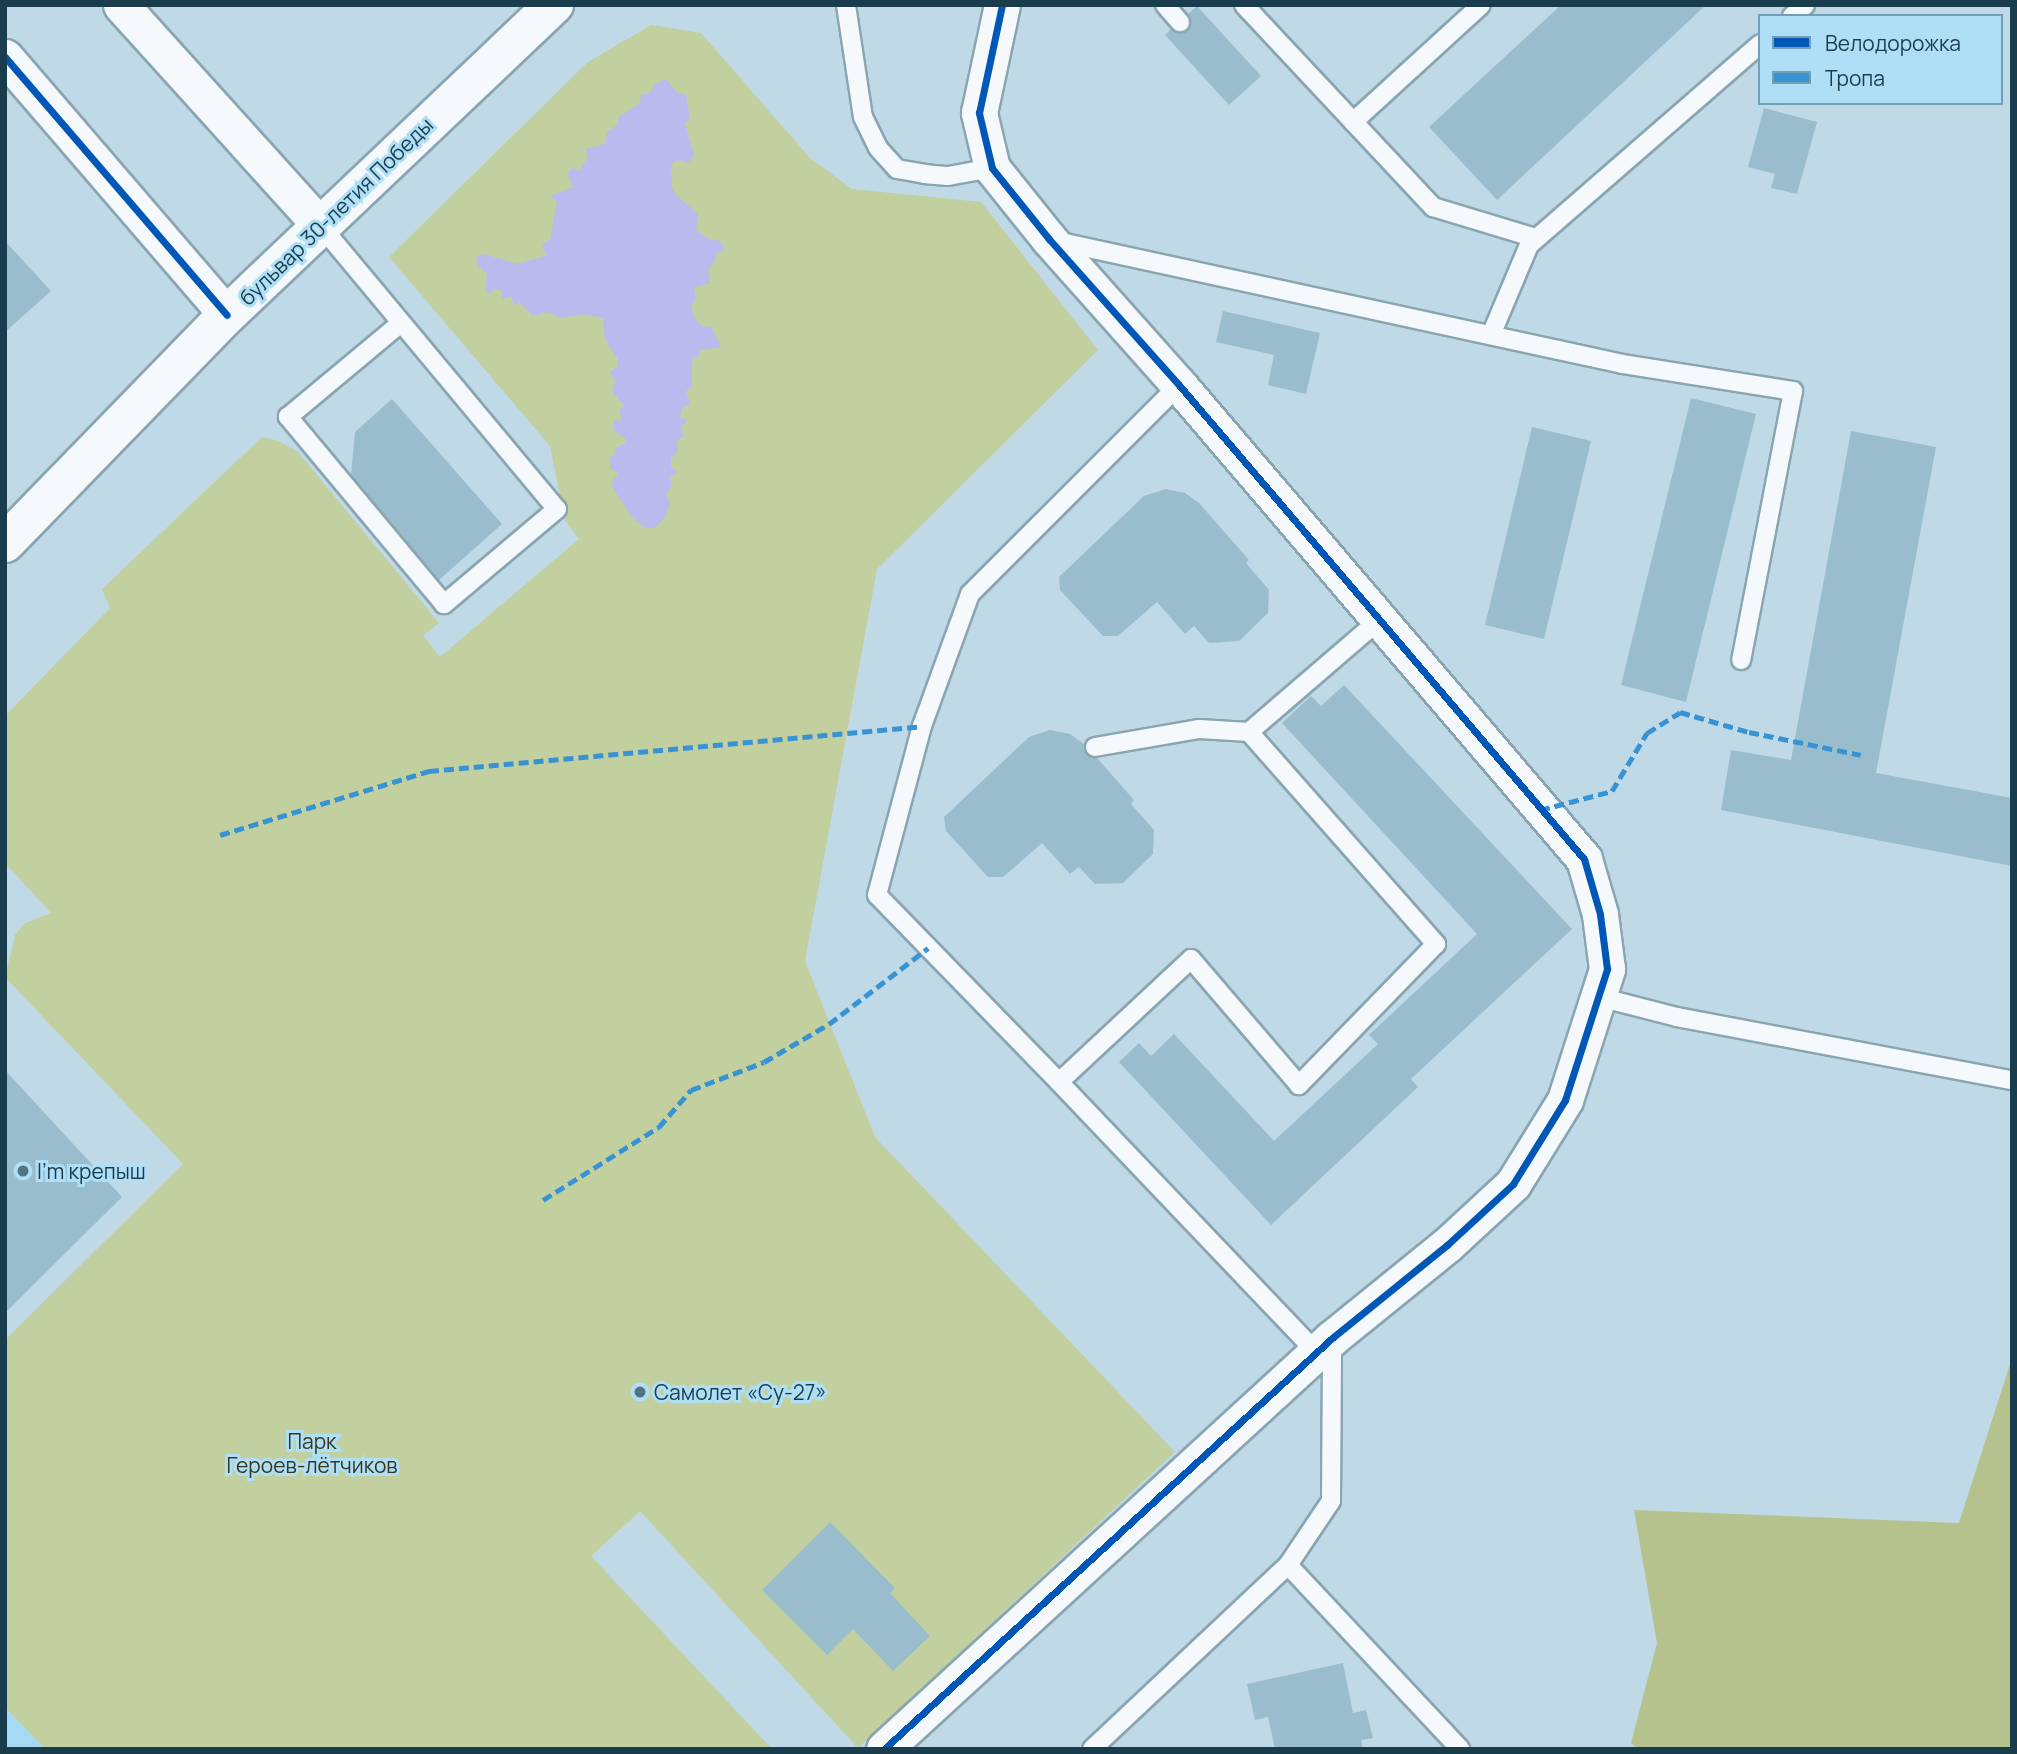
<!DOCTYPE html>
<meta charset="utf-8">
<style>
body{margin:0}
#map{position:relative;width:2017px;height:1754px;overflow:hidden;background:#bfd9e7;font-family:Manrope,sans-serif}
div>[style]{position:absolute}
.built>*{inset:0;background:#a6daf4}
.green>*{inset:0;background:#c2cf9e}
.forest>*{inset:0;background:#b5c28d}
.water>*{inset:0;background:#babaef}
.building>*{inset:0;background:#9abdcd}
.roads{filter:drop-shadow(2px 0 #89a5b2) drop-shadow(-2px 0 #89a5b2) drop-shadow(0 2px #89a5b2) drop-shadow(0 -2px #89a5b2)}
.lane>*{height:18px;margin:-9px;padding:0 9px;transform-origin:9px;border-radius:9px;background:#f5f9fb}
.street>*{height:35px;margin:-17.5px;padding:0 17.5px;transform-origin:17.5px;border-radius:17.5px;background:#f5f9fb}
.secondary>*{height:38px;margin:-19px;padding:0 19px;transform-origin:19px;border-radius:19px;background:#f5f9fb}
.quiet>*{height:5px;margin-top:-2.5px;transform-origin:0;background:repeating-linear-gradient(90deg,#3893d4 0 10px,transparent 0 15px)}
.cycleway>*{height:7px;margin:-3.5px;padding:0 3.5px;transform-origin:3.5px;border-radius:3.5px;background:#0057b8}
.dots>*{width:19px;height:19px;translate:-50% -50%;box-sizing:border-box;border:4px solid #afdff7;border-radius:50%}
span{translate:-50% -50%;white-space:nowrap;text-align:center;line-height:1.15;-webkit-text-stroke:6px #afdff7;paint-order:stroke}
.street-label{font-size:21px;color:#1a3d4e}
.poi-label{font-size:21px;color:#1a3d4e}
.left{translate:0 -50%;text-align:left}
.park-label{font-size:21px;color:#373820}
.frame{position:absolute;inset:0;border:7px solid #1a3d4e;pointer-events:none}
.legend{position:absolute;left:1758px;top:14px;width:245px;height:91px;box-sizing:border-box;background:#afdff7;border:2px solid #739eb3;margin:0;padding:9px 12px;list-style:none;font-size:21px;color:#1a3d4e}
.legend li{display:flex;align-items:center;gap:14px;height:35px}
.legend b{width:35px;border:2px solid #739eb3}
</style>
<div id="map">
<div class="built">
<i style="clip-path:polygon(5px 1707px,45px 1749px,5px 1749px)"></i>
</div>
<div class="green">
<i style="clip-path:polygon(651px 25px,701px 33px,810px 158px,852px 189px,981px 202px,1098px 350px,877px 569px,805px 961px,875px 1137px,1175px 1452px,858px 1748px,640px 1511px,591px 1556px,772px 1749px,45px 1749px,5px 1707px,5px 1340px,183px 1164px,5px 977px,15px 935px,25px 923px,51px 913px,5px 863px,5px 716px,110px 608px,102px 589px,262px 437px,279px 441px,298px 452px,439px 623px,423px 635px,440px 657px,579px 539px,565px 520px,550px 446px,389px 257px,588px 62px)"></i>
</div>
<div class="forest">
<i style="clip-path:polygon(2012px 1358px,2012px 1749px,1638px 1749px,1631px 1743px,1657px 1643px,1634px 1510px,1959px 1523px)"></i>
</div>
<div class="water">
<i style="clip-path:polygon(666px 79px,677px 93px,686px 94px,690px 119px,685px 123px,694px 155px,688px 163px,677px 160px,671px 165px,672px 187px,676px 195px,698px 214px,696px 230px,709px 239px,721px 241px,725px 251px,716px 253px,716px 260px,708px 269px,710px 283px,694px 287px,696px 300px,691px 305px,695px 319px,703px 327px,710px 326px,721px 347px,700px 350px,699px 356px,692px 360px,692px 388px,686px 391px,690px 404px,682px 408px,680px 417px,687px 420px,681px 428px,684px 436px,676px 442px,678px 451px,671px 458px,671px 467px,678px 472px,670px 478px,672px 485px,666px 494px,670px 504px,664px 519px,654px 528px,644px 527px,632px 517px,611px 485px,618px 473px,611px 469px,610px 457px,616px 455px,615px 448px,625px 443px,626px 439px,613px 430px,614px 419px,621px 421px,620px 408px,624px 406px,612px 391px,615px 381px,610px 372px,617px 367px,618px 359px,605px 340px,603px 318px,584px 314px,561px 318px,547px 312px,533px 316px,520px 303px,514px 305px,511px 296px,503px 299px,501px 290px,493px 289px,490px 294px,485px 290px,487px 274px,476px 263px,478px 256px,485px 254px,516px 264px,546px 256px,542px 244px,550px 240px,557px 202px,550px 196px,573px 187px,567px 173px,573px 168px,580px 170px,588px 157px,585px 149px,605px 144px,607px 131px,618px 125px,618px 117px,640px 103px,641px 94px,649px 94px,655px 84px)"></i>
</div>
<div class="building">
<i style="clip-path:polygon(1561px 5px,1706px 5px,1497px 200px,1429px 127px)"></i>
<i style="clip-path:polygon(1197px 6px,1261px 76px,1229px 105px,1165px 35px,1171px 29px,1182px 33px,1188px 30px,1191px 20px,1188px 14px)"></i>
<i style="clip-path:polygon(1764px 108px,1817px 122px,1797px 194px,1771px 188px,1775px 174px,1748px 167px)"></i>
<i style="clip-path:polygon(5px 241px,51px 291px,5px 332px)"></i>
<i style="clip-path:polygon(1223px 311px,1320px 333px,1306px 394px,1268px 385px,1274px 355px,1216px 342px)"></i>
<i style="clip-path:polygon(1691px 398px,1756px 414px,1686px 702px,1621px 685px)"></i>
<i style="clip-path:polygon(392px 399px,502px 524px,439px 580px,351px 475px,355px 432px)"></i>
<i style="clip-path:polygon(1532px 427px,1591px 441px,1544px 639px,1485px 625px)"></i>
<i style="clip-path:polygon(1851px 431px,1936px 447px,1876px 773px,2012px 798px,2012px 866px,1721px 810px,1731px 750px,1791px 760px)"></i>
<i style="clip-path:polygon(1166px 489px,1185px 493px,1199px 503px,1249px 560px,1246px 563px,1269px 590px,1268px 613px,1239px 641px,1209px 643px,1194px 626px,1185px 634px,1157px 602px,1118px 636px,1103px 636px,1060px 590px,1059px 577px,1144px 496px)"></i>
<i style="clip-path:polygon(1344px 685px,1572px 929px,1411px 1079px,1418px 1087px,1271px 1225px,1119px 1062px,1139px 1043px,1151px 1056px,1174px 1034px,1274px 1141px,1378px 1044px,1369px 1035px,1477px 934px,1282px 723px,1311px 696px,1321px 706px)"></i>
<i style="clip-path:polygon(1050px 730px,1070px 734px,1084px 744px,1086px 754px,1097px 758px,1134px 800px,1131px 804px,1154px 830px,1153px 854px,1123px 883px,1095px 884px,1079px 867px,1070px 874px,1042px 843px,1003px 877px,988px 877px,946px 831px,944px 817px,1029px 737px)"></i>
<i style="clip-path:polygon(5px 1070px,122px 1197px,5px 1313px)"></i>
<i style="clip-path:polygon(830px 1522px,895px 1588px,890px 1593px,930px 1636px,893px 1671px,853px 1629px,827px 1655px,762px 1590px)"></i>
<i style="clip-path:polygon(1343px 1663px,1353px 1713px,1366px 1710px,1373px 1738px,1361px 1740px,1363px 1749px,1275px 1749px,1268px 1717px,1255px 1720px,1247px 1684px)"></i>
</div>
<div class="roads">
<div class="lane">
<i style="left:846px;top:5px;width:113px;rotate:81.4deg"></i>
<i style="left:863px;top:117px;width:34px;rotate:64deg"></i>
<i style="left:878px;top:148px;width:28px;rotate:48deg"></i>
<i style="left:897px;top:169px;width:27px;rotate:10deg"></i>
<i style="left:924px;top:174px;width:24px;rotate:5deg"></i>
<i style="left:948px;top:176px;width:45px;rotate:-10.3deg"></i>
<i style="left:1165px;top:5px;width:23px;rotate:49deg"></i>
<i style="left:1244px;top:5px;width:277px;rotate:46.9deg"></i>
<i style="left:1433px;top:207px;width:108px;rotate:16.8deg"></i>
<i style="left:1792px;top:16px;width:17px;rotate:-40deg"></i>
<i style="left:1353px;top:122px;width:173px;rotate:-42.4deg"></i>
<i style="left:320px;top:225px;width:370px;rotate:50.2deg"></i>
<i style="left:557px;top:509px;width:148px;rotate:139.9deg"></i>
<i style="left:444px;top:604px;width:244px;rotate:-129.8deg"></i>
<i style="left:288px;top:417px;width:147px;rotate:-39.8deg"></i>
<i style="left:1056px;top:241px;width:580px;rotate:12.24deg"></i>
<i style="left:1623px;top:364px;width:172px;rotate:9deg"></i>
<i style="left:1793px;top:391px;width:274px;rotate:100.9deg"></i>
<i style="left:1491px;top:335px;width:98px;rotate:-67.1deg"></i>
<i style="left:1529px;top:245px;width:306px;rotate:-41deg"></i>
<i style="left:1249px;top:732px;width:170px;rotate:-40.7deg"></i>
<i style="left:1095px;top:747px;width:106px;rotate:-9.8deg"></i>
<i style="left:1199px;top:729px;width:50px;rotate:3.4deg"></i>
<i style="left:1249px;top:732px;width:283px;rotate:48.6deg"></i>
<i style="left:1436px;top:944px;width:197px;rotate:134.2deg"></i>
<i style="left:1299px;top:1085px;width:166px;rotate:-130.6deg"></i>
<i style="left:1191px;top:959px;width:180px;rotate:137deg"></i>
<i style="left:1059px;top:1082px;width:261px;rotate:-134.2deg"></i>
<i style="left:877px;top:895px;width:175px;rotate:-75.1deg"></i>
<i style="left:922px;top:726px;width:140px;rotate:-70deg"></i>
<i style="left:970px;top:594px;width:296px;rotate:-45deg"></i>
<i style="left:1599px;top:997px;width:81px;rotate:14.4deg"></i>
<i style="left:1677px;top:1017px;width:341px;rotate:10.7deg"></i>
<i style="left:1059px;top:1082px;width:373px;rotate:46.4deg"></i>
<i style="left:1288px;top:1565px;width:252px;rotate:46.9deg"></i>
<i style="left:1092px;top:1749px;width:269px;rotate:-43.2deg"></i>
<i style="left:1288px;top:1565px;width:77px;rotate:-56.1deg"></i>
<i style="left:1331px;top:1501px;width:162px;rotate:-89.6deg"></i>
</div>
<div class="street">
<i style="left:121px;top:5px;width:297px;rotate:47.9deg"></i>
<i style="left:5px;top:57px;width:340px;rotate:49.3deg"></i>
<i style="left:884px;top:1749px;width:608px;rotate:-42.53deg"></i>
<i style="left:1332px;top:1338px;width:148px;rotate:-39deg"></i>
<i style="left:1447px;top:1245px;width:90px;rotate:-42.7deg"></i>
<i style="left:1513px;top:1184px;width:99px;rotate:-58.2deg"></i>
<i style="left:1565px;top:1100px;width:138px;rotate:-72.2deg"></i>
<i style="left:1607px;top:969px;width:55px;rotate:-97.3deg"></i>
<i style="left:1600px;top:914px;width:57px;rotate:-106.2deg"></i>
<i style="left:1584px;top:859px;width:623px;rotate:-130.51deg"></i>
<i style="left:1179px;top:385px;width:195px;rotate:-131.7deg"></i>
<i style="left:1049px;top:239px;width:91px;rotate:-128.8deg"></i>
<i style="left:992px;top:168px;width:57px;rotate:-103.3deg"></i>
<i style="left:979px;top:113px;width:110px;rotate:-78deg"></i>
</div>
<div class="secondary">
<i style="left:5px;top:543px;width:318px;rotate:-45.8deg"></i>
<i style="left:227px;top:315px;width:451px;rotate:-43.5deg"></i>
</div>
</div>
<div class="quiet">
<i style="left:1540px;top:810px;width:74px;rotate:-14.8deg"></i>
<i style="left:1612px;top:791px;width:68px;rotate:-58.9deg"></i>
<i style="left:1647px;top:733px;width:39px;rotate:-32deg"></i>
<i style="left:1680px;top:712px;width:72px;rotate:16.2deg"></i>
<i style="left:1749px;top:732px;width:114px;rotate:11.6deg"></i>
<i style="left:220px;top:835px;width:219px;rotate:-17deg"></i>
<i style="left:429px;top:771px;width:495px;rotate:-5.2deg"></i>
<i style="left:543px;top:1200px;width:137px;rotate:-32.2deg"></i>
<i style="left:659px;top:1127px;width:49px;rotate:-49.1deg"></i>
<i style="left:691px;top:1090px;width:78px;rotate:-21deg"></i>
<i style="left:764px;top:1062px;width:75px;rotate:-30.3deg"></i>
<i style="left:829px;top:1024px;width:125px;rotate:-37.5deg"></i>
</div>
<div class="cycleway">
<i style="left:5px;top:57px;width:340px;rotate:49.3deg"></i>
<i style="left:884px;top:1749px;width:608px;rotate:-42.53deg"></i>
<i style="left:1332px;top:1338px;width:148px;rotate:-39deg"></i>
<i style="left:1447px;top:1245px;width:90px;rotate:-42.7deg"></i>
<i style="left:1513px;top:1184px;width:99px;rotate:-58.2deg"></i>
<i style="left:1565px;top:1100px;width:138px;rotate:-72.2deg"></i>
<i style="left:1607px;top:969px;width:55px;rotate:-97.3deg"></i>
<i style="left:1600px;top:914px;width:57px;rotate:-106.2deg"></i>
<i style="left:1584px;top:859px;width:623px;rotate:-130.51deg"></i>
<i style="left:1179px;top:385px;width:195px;rotate:-131.7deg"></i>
<i style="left:1049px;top:239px;width:91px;rotate:-128.8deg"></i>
<i style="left:992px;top:168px;width:57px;rotate:-103.3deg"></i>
<i style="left:979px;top:113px;width:110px;rotate:-78deg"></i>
</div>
<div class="dots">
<i style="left:23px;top:1171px;background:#547484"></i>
<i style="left:640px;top:1392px;background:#547484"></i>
</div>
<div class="street-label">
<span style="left:336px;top:211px;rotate:-44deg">бульвар 30-летия Победы</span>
</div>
<div class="poi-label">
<span class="left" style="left:37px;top:1171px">I'm крепыш</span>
<span class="left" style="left:654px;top:1392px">Самолет «Су-27»</span>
</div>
<div class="park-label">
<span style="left:312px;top:1453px">Парк<br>Героев-лётчиков</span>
</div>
<div class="frame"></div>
<ul class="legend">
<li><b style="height:9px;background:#0057b8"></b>Велодорожка</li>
<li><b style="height:9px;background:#3893d4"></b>Тропа</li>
</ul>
</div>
